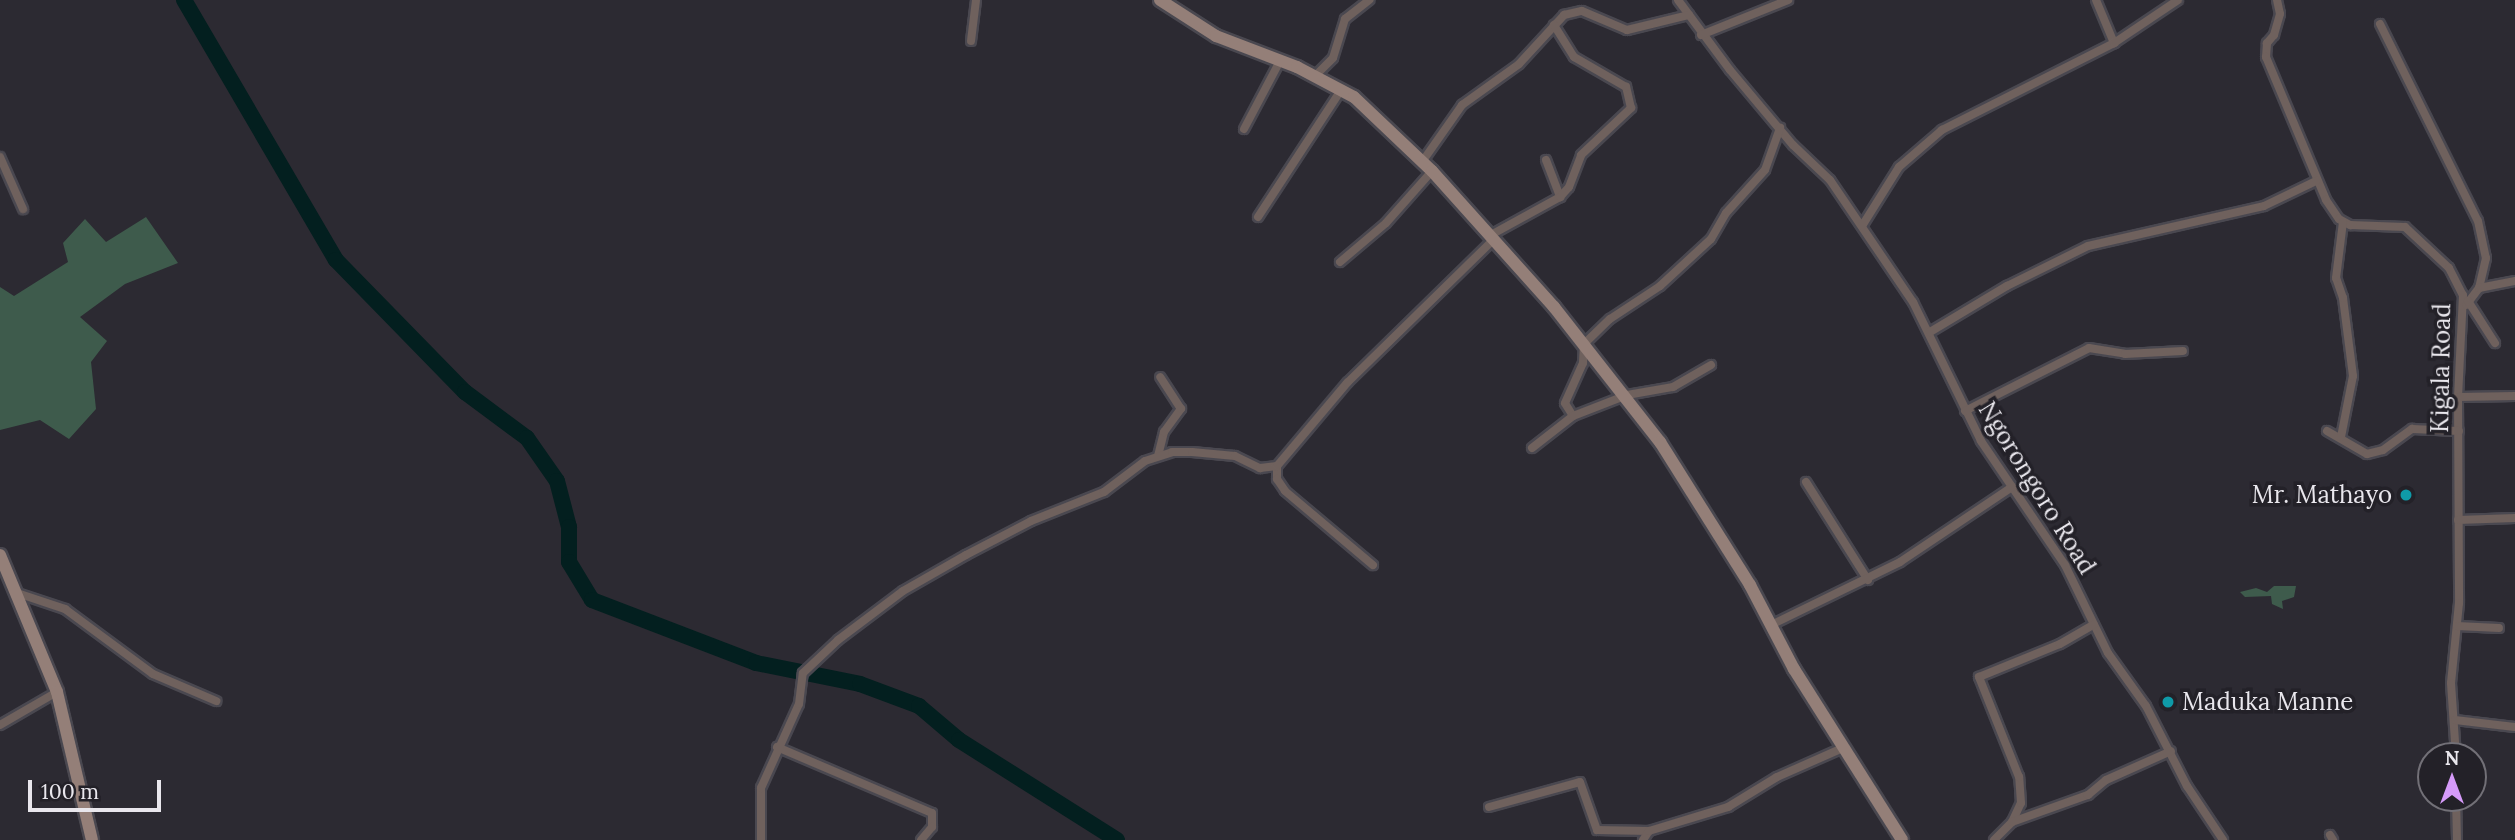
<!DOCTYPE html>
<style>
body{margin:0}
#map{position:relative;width:2515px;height:840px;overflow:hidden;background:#2c2a32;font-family:Lora,serif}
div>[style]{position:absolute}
.forest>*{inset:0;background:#3e5b4c}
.river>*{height:16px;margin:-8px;padding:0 8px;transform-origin:8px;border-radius:8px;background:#031f1f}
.roads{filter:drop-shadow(2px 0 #4a4850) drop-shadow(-2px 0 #4a4850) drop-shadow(0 2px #4a4850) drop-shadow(0 -2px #4a4850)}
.street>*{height:8px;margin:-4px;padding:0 4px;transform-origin:4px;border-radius:4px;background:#6f615d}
.secondary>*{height:12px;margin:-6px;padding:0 6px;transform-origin:6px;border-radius:6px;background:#947f78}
.dots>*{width:19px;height:19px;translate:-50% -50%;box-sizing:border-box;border:4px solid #232128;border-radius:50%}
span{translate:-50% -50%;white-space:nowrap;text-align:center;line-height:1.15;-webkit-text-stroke:7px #232128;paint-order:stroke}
.street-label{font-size:24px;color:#e9e7ed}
.poi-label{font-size:24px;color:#e9e7ed}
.right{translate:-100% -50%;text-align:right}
.left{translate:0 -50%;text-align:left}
.north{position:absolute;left:2417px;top:742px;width:70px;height:70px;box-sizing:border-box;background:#232128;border:2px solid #727077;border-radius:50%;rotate:0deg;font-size:19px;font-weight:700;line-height:28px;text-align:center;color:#e9e7ed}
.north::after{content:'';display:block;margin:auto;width:24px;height:32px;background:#d69bfa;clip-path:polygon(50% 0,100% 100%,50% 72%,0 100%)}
.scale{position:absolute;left:28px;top:780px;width:133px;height:32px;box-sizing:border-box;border:4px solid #e9e7ed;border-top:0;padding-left:9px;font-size:21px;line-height:24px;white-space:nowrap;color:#e9e7ed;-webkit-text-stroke:5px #232128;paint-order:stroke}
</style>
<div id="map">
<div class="forest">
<i style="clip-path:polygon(146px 217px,178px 263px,125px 284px,80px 317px,107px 341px,91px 362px,96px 409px,69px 439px,40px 420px,0 430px,0 287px,14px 296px,68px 262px,63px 243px,85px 219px,106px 242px)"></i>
<i style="clip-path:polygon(2274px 586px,2296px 586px,2294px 597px,2282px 601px,2283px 609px,2272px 604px,2271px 596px,2245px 597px,2240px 592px,2256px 588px,2267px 592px)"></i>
</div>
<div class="river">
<i style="left:184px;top:0;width:301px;rotate:59.7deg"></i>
<i style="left:336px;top:260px;width:185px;rotate:45.7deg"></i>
<i style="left:465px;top:392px;width:77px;rotate:36.6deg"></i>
<i style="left:527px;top:438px;width:52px;rotate:55.1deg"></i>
<i style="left:557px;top:481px;width:48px;rotate:75.4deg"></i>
<i style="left:569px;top:527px;width:35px;rotate:90deg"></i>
<i style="left:569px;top:562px;width:44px;rotate:58.8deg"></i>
<i style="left:592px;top:600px;width:176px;rotate:21deg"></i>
<i style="left:756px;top:663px;width:106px;rotate:11.4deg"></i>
<i style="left:860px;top:684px;width:63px;rotate:20.4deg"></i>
<i style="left:919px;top:706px;width:52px;rotate:40.4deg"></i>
<i style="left:959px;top:740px;width:187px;rotate:32.3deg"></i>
</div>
<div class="roads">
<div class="street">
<i style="left:1678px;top:0;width:87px;rotate:53.4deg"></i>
<i style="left:1730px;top:70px;width:98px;rotate:50deg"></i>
<i style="left:1793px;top:145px;width:51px;rotate:43.4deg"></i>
<i style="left:1830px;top:180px;width:148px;rotate:55.8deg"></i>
<i style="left:1913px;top:302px;width:155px;rotate:63.9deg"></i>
<i style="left:1981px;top:441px;width:150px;rotate:55.9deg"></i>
<i style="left:2065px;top:565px;width:98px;rotate:64deg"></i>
<i style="left:2108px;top:653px;width:65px;rotate:54.4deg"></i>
<i style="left:2146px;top:706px;width:90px;rotate:62.9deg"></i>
<i style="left:2187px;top:786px;width:65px;rotate:56.3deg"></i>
<i style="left:2096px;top:0;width:47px;rotate:67.3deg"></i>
<i style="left:2277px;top:0;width:14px;rotate:78deg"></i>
<i style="left:2280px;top:14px;width:22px;rotate:106deg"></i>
<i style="left:2274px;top:35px;width:11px;rotate:131deg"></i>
<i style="left:2267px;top:43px;width:14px;rotate:94deg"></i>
<i style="left:2266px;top:57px;width:155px;rotate:67.2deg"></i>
<i style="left:2326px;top:200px;width:23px;rotate:56deg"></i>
<i style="left:2339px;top:219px;width:13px;rotate:29deg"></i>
<i style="left:2350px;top:225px;width:55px;rotate:2.1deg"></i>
<i style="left:2405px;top:227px;width:60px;rotate:43deg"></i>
<i style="left:2449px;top:268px;width:30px;rotate:63deg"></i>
<i style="left:2463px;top:295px;width:102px;rotate:92.8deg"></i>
<i style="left:2458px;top:397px;width:206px;rotate:89.7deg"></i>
<i style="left:2459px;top:603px;width:80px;rotate:95.7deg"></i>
<i style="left:2451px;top:683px;width:73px;rotate:86.1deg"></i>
<i style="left:2380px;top:24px;width:220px;rotate:63.6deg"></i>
<i style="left:2478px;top:221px;width:38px;rotate:78deg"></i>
<i style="left:2486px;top:258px;width:31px;rotate:103deg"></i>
<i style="left:2479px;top:288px;width:21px;rotate:127deg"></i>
<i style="left:1701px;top:35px;width:94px;rotate:-21.9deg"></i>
<i style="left:971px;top:41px;width:41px;rotate:-83deg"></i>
<i style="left:1315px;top:76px;width:25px;rotate:-45deg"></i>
<i style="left:1333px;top:58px;width:41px;rotate:-72.9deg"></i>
<i style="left:1345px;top:19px;width:31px;rotate:-38deg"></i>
<i style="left:1244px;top:129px;width:77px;rotate:-62.1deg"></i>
<i style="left:0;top:157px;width:57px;rotate:66.1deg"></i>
<i style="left:1546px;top:160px;width:40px;rotate:69deg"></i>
<i style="left:1422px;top:162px;width:70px;rotate:-54.9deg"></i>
<i style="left:1462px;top:105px;width:70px;rotate:-35.7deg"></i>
<i style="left:1519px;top:64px;width:67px;rotate:-47.4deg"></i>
<i style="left:1564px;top:15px;width:18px;rotate:-13deg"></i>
<i style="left:1582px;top:11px;width:49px;rotate:22.9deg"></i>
<i style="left:1627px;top:30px;width:64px;rotate:-13.6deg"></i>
<i style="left:1258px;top:217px;width:152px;rotate:-56.8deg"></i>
<i style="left:1862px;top:226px;width:70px;rotate:-57.9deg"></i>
<i style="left:1899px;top:167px;width:57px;rotate:-40.7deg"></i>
<i style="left:1942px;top:130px;width:193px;rotate:-26.8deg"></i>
<i style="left:2114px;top:43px;width:77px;rotate:-33.9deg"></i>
<i style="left:1489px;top:236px;width:81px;rotate:-28.8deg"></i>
<i style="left:1560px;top:197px;width:13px;rotate:-48deg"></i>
<i style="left:1569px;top:187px;width:34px;rotate:-69deg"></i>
<i style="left:1581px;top:155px;width:69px;rotate:-43.2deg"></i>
<i style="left:1631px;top:108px;width:22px;rotate:-103deg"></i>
<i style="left:1626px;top:87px;width:60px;rotate:-150deg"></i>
<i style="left:1574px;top:57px;width:38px;rotate:-122deg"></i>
<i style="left:1340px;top:262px;width:60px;rotate:-40.3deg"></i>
<i style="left:1386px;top:223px;width:69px;rotate:-48.5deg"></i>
<i style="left:2479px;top:288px;width:37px;rotate:-11deg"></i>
<i style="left:2468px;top:301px;width:50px;rotate:57.3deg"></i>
<i style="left:1930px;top:332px;width:90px;rotate:-30.9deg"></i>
<i style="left:2007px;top:286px;width:90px;rotate:-26.3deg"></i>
<i style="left:2088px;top:246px;width:180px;rotate:-12.8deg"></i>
<i style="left:2264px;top:206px;width:58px;rotate:-25.7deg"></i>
<i style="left:2458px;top:397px;width:57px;rotate:-1deg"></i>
<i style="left:1965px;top:411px;width:139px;rotate:-26.9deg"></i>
<i style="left:2089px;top:348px;width:36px;rotate:9deg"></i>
<i style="left:2125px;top:354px;width:58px;rotate:-3deg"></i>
<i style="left:1573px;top:416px;width:15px;rotate:-122deg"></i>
<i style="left:1565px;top:403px;width:44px;rotate:-65.8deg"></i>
<i style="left:1583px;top:363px;width:19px;rotate:-87deg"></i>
<i style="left:1584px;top:344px;width:36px;rotate:-44deg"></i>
<i style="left:1610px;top:319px;width:60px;rotate:-33.4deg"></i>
<i style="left:1660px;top:286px;width:69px;rotate:-42.7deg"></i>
<i style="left:1711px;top:239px;width:30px;rotate:-60deg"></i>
<i style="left:1726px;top:213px;width:58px;rotate:-47.8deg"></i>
<i style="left:1765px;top:170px;width:45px;rotate:-70.3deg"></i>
<i style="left:2327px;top:431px;width:46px;rotate:29.9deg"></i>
<i style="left:2367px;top:454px;width:16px;rotate:-14deg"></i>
<i style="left:2383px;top:450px;width:36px;rotate:-36deg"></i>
<i style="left:2412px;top:429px;width:47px;rotate:2.4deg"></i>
<i style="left:2341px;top:437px;width:62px;rotate:-78.9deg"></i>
<i style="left:2353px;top:376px;width:79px;rotate:-97.3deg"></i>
<i style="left:2343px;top:298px;width:21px;rotate:-109deg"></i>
<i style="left:2336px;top:278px;width:56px;rotate:-82.9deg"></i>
<i style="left:1532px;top:448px;width:52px;rotate:-38deg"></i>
<i style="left:1573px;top:416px;width:58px;rotate:-21.3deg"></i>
<i style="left:1627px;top:395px;width:47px;rotate:-9.9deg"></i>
<i style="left:1673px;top:387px;width:44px;rotate:-30.1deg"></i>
<i style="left:1158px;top:456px;width:25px;rotate:-76deg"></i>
<i style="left:1164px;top:432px;width:29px;rotate:-54deg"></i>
<i style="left:1181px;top:409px;width:38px;rotate:-123deg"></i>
<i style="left:1277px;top:466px;width:13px;rotate:90deg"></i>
<i style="left:1277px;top:479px;width:14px;rotate:56deg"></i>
<i style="left:1285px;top:491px;width:115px;rotate:40.1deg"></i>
<i style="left:1806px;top:482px;width:116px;rotate:57.7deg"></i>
<i style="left:2458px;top:520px;width:57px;rotate:-2deg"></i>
<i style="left:17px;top:593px;width:51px;rotate:18.4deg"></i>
<i style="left:65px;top:609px;width:109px;rotate:36.5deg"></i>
<i style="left:153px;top:674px;width:69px;rotate:23.2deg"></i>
<i style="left:1771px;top:625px;width:144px;rotate:-26deg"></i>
<i style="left:1900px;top:562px;width:135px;rotate:-33.8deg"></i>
<i style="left:2457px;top:626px;width:42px;rotate:2.7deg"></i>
<i style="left:2455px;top:720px;width:60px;rotate:6.7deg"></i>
<i style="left:0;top:725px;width:66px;rotate:-30.1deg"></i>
<i style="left:777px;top:747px;width:168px;rotate:23.1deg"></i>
<i style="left:932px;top:813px;width:14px;rotate:90deg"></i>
<i style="left:932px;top:827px;width:17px;rotate:130deg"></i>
<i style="left:2456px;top:798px;width:42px;rotate:88.6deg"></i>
<i style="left:1489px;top:807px;width:94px;rotate:-15.4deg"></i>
<i style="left:1580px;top:782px;width:51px;rotate:70.5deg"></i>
<i style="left:1597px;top:830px;width:52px;rotate:1.1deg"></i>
<i style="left:2012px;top:822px;width:21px;rotate:-65deg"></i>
<i style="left:2021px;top:803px;width:26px;rotate:-94deg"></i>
<i style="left:2019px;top:777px;width:108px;rotate:-111.8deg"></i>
<i style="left:1979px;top:677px;width:87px;rotate:-22.2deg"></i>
<i style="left:2060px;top:644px;width:39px;rotate:-30deg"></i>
<i style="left:2330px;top:835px;width:6px;rotate:59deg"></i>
<i style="left:761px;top:840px;width:52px;rotate:-90deg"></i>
<i style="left:761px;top:788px;width:92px;rotate:-65.7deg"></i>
<i style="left:799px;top:704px;width:31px;rotate:-83deg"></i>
<i style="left:803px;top:673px;width:48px;rotate:-43.3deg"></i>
<i style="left:838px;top:640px;width:81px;rotate:-37deg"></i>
<i style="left:903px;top:591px;width:73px;rotate:-29.7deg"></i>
<i style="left:966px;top:555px;width:73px;rotate:-27.6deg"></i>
<i style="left:1031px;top:521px;width:79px;rotate:-21.7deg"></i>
<i style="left:1104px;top:492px;width:51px;rotate:-37.1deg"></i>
<i style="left:1145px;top:461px;width:28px;rotate:-18deg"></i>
<i style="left:1172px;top:452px;width:20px"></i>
<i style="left:1192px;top:452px;width:43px;rotate:5.3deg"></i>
<i style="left:1235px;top:456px;width:28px;rotate:26deg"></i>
<i style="left:1260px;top:468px;width:17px;rotate:-7deg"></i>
<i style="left:1277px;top:466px;width:109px;rotate:-49.9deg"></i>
<i style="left:1347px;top:383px;width:204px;rotate:-44.4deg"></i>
<i style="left:1643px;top:840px;width:11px;rotate:-56deg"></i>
<i style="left:1649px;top:831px;width:83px;rotate:-16.9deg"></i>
<i style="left:1728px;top:807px;width:57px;rotate:-31.5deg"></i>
<i style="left:1777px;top:777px;width:74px;rotate:-23.8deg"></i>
<i style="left:1994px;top:840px;width:25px;rotate:-45deg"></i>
<i style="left:2012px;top:822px;width:81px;rotate:-19.6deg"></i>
<i style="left:2088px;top:795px;width:23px;rotate:-40deg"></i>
<i style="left:2106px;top:780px;width:71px;rotate:-24deg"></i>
</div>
<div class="secondary">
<i style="left:1160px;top:0;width:67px;rotate:32.7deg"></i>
<i style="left:1216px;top:36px;width:87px;rotate:20.9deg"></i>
<i style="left:1297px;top:67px;width:64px;rotate:27.8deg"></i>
<i style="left:1354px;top:97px;width:108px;rotate:43.5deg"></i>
<i style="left:1432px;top:171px;width:183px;rotate:48.1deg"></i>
<i style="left:1554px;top:307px;width:172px;rotate:51.9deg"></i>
<i style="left:1660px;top:442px;width:169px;rotate:57.8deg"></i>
<i style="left:1750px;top:585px;width:95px;rotate:62.4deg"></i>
<i style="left:1794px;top:669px;width:202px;rotate:57.7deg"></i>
<i style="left:0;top:555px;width:148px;rotate:67.4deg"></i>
<i style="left:57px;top:692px;width:152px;rotate:76.7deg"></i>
</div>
</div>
<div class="dots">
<i style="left:2406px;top:495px;background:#0f9aa8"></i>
<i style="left:2168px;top:702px;background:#0f9aa8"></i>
</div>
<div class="street-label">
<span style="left:2441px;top:368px;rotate:-89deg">Kigala Road</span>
<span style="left:2037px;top:488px;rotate:58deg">Ngorongoro Road</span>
</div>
<div class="poi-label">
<span class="right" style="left:2392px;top:495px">Mr. Mathayo</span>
<span class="left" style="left:2182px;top:702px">Maduka Manne</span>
</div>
<div class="north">N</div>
<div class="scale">100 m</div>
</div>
